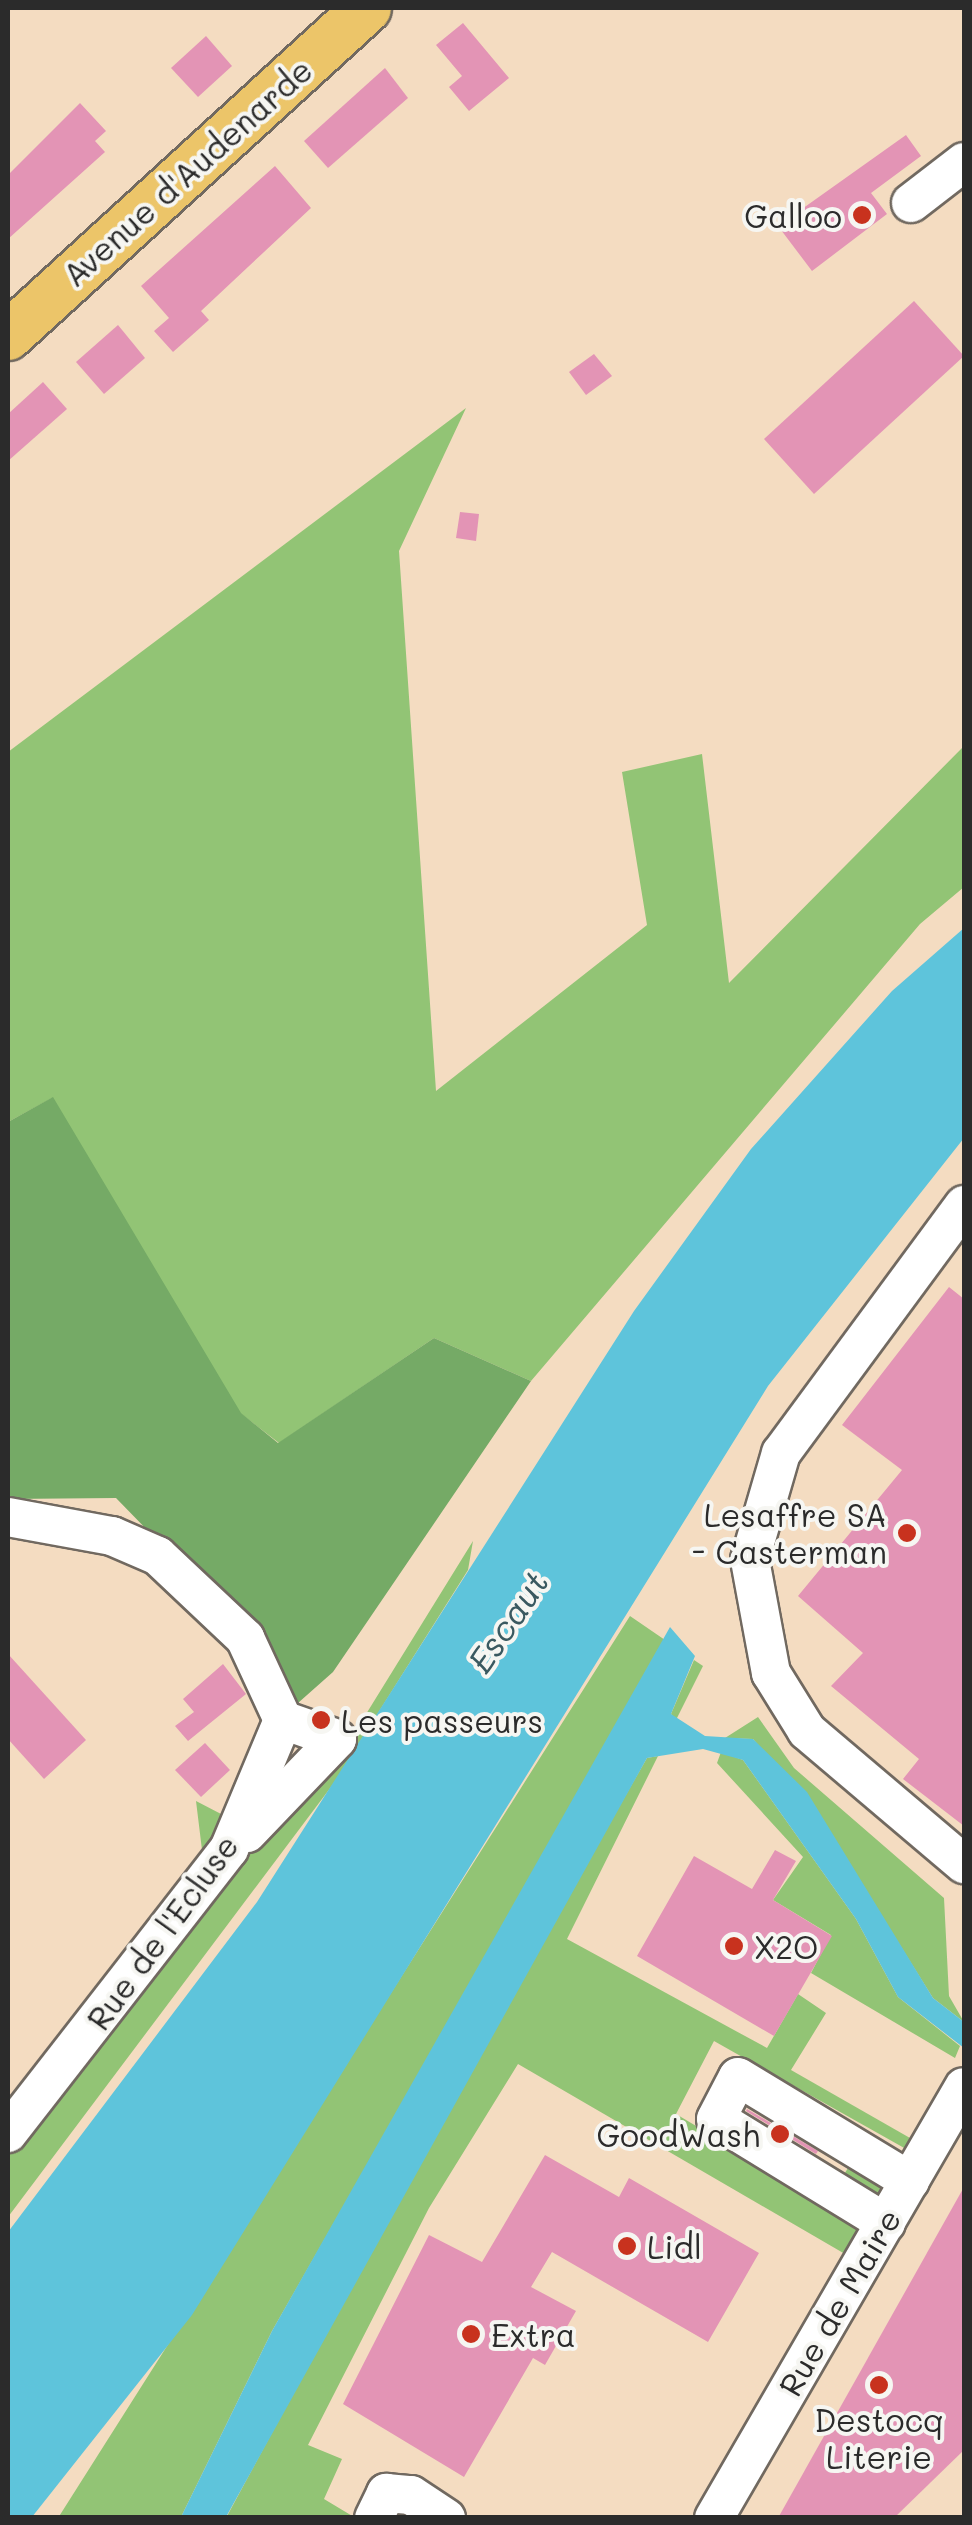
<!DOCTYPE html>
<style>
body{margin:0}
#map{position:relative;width:972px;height:2525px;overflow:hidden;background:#f4dcc1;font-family:Mali,sans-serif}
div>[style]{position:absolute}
.green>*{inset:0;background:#92c475}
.forest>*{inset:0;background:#75aa66}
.water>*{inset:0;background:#5ec4db}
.building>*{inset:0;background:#e394b5}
.roads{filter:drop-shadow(2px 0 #716960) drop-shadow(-2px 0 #716960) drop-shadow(0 2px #716960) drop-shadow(0 -2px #716960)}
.minor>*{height:38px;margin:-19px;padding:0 19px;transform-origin:19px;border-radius:19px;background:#fff}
.major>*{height:48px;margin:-24px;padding:0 24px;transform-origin:24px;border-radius:24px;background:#ecc569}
.dots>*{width:28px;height:28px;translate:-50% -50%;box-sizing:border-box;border:5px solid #f6f6f2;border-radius:50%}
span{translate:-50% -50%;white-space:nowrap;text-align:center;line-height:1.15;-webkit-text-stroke:8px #f6f6f2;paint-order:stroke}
.street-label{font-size:32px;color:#2b2b2b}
.poi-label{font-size:32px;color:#2b2b2b}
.right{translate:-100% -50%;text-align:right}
.left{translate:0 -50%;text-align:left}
.water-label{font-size:35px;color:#3a5960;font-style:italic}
.frame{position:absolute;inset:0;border:10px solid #2b2b2b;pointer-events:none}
</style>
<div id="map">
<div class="green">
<i style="clip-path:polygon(466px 408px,399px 551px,436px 1091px,647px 925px,622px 772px,702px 754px,729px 983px,964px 746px,964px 887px,920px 924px,531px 1381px,434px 1338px,279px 1443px,231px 1406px,52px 1098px,8px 1122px,8px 752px)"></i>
<i style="clip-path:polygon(473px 1541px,468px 1570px,334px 1783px,8px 2217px,8px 2101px,202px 1850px,196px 1801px,223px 1815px,350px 1740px)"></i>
<i style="clip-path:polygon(630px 1616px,665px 1640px,660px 1653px,272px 2331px,181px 2517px,58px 2518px)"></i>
<i style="clip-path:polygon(694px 1660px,703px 1666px,676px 1720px,671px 1714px)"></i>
<i style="clip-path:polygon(758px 1717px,794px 1768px,944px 1898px,949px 1996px,964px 2022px,933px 1998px,822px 1821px,753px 1739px,725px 1738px)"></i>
<i style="clip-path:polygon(721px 1752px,743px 1760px,856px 1919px,898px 1997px,960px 2046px,955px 2058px,811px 1973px,831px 1935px,773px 1900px,803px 1857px,717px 1763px)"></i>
<i style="clip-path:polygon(658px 1756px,567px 1939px,767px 2048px,798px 1994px,826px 2013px,791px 2070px,910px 2138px,906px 2149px,714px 2041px,676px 2114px,862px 2225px,845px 2254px,518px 2064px,429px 2208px,308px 2445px,342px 2459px,324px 2499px,354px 2517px,226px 2518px,456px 2091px,647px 1758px)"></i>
<i style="clip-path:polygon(851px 2163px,884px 2182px,874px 2201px,840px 2181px)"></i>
</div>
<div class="forest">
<i style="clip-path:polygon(53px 1097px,241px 1413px,278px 1443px,434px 1338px,531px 1381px,333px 1672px,298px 1703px,265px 1651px,116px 1498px,8px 1499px,8px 1122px)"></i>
</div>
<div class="water">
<i style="clip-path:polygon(964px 928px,964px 1138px,768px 1386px,192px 2315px,32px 2517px,8px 2517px,8px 2232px,257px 1902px,634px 1311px,751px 1149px,892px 991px)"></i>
<i style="clip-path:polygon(670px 1627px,695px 1656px,671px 1714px,705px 1736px,753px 1739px,807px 1792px,933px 1998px,964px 2022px,964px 2048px,898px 1997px,856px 1919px,743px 1760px,703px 1749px,647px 1758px,226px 2517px,181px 2517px,272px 2331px)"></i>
</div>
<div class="building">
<i style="clip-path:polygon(463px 23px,509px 78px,469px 111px,449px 87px,462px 76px,436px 45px)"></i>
<i style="clip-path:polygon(206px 36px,232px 66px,198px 97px,171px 68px)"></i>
<i style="clip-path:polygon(385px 68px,408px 98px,328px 168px,304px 141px)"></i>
<i style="clip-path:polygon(80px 103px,106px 131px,95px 141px,105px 152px,8px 239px,8px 175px)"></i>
<i style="clip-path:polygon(906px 135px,921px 156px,871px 193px,887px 214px,812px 271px,778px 226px)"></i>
<i style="clip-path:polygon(275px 166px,311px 208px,201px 311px,209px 320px,173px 352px,154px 331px,169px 318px,141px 286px)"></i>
<i style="clip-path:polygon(914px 301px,964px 356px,814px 494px,764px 439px)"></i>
<i style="clip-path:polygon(118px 325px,145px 358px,104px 394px,76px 362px)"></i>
<i style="clip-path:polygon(594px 354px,612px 376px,586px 395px,569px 372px)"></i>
<i style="clip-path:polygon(43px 382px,67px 409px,8px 461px,8px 414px)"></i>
<i style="clip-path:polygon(460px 512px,479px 514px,476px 541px,456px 538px)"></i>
<i style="clip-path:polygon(949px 1287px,964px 1299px,964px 1826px,903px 1779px,919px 1759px,831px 1686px,863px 1653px,798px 1596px,902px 1470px,842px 1425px)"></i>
<i style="clip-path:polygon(8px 1654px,86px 1740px,44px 1779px,8px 1739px)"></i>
<i style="clip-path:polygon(223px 1664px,246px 1694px,188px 1741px,175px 1726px,194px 1712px,183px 1699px)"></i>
<i style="clip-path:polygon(205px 1743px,230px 1770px,201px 1797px,175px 1770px)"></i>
<i style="clip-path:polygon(775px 1850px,796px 1861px,773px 1900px,832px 1936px,774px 2036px,637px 1956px,694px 1856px,752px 1889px)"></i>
<i style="clip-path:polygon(747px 2109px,818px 2151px,816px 2154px,746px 2111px)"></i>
<i style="clip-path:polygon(545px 2155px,619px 2197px,629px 2178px,759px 2253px,708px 2342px,552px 2252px,531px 2287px,576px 2311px,545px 2365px,533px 2358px,464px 2477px,343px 2404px,429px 2235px,482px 2262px)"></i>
<i style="clip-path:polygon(964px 2187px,964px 2450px,894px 2518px,778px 2518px)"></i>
</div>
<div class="roads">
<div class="minor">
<i style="left:911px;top:203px;width:67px;rotate:-37.7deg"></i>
<i style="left:964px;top:1205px;width:308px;rotate:126.4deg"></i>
<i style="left:781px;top:1453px;width:111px;rotate:106.2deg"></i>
<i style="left:750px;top:1560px;width:115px;rotate:79.5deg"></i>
<i style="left:771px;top:1673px;width:68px;rotate:58.2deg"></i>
<i style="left:807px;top:1731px;width:206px;rotate:40.3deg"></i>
<i style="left:8px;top:1517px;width:106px;rotate:10.4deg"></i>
<i style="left:112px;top:1536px;width:50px;rotate:23.5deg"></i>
<i style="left:158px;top:1556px;width:120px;rotate:43.3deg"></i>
<i style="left:245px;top:1638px;width:90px;rotate:65.1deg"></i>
<i style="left:283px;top:1720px;width:140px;rotate:112.7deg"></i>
<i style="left:229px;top:1849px;width:360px;rotate:127.9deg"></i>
<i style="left:247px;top:1833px;width:130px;rotate:-46.2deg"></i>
<i style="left:337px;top:1739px;width:57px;rotate:-160.6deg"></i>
<i style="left:886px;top:2223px;width:199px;rotate:-148.5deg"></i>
<i style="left:716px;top:2119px;width:47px;rotate:-62.4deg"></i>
<i style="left:738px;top:2077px;width:201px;rotate:31.2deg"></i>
<i style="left:374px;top:2518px;width:28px;rotate:-64deg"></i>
<i style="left:386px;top:2493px;width:25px;rotate:5deg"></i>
<i style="left:411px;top:2495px;width:42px;rotate:33.3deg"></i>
<i style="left:714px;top:2518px;width:498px;rotate:-59.9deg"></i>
</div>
<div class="major">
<i style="left:8px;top:336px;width:486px;rotate:-42.4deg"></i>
</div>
</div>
<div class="dots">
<i style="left:862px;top:215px;background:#c8321e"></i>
<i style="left:907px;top:1533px;background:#c8321e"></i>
<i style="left:321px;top:1720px;background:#c8321e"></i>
<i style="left:734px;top:1946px;background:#c8321e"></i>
<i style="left:780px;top:2134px;background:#c8321e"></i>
<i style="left:627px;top:2246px;background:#c8321e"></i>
<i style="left:471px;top:2334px;background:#c8321e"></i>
<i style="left:879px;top:2385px;background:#c8321e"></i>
</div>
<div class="street-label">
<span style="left:187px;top:172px;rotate:-42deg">Avenue d'Audenarde</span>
<span style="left:162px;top:1932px;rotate:-54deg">Rue de l'Ecluse</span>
<span style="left:839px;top:2302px;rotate:-60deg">Rue de Maire</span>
</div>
<div class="poi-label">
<span class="right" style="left:842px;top:215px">Galloo</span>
<span class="right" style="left:887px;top:1533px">Lesaffre SA<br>- Casterman</span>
<span class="left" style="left:341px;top:1720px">Les passeurs</span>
<span class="left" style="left:754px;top:1946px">X2O</span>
<span class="right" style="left:760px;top:2134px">GoodWash</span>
<span class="left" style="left:647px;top:2246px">Lidl</span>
<span class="left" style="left:491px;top:2334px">Extra</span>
<span style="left:879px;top:2438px">Destocq<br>Literie</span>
</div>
<div class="water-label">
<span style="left:507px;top:1621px;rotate:-56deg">Escaut</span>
</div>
<div class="frame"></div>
</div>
